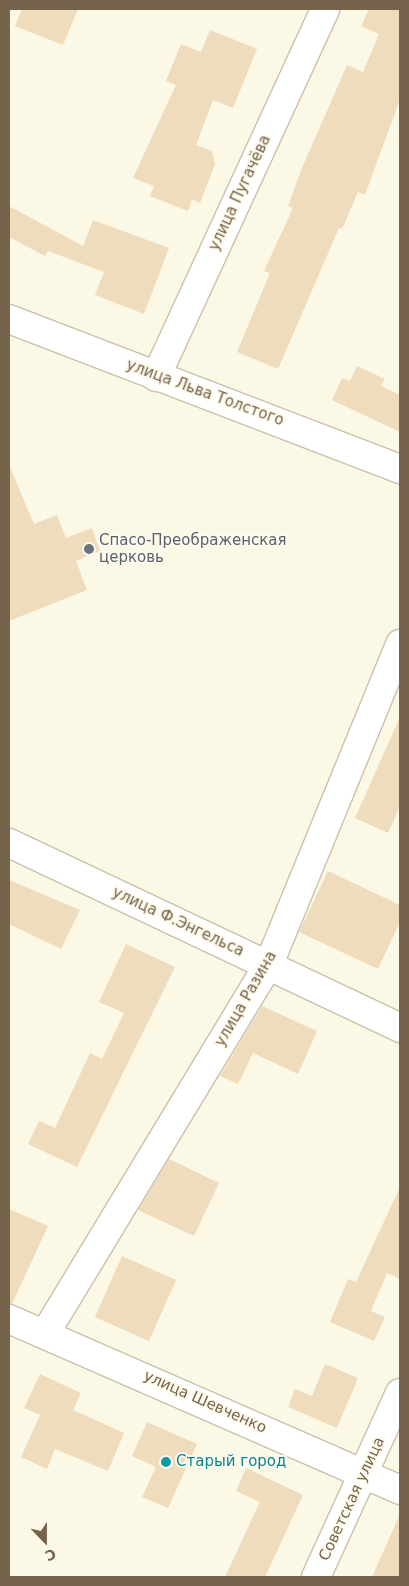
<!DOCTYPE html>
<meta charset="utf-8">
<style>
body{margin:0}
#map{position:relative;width:409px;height:1586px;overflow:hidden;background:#fcf8e6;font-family:"DejaVu Sans",sans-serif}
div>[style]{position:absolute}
.building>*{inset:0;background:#eedcbd}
.roads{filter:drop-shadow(1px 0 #cbc0aa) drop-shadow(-1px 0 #cbc0aa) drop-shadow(0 1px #cbc0aa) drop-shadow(0 -1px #cbc0aa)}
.minor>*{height:28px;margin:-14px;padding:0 14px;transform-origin:14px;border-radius:14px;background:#fff}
.dots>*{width:14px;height:14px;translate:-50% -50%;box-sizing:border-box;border:2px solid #fefbed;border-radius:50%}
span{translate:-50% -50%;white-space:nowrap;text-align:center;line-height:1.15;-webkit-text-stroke:4px #fefbed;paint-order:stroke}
.street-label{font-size:15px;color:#75634c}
.worship-label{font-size:15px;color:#5b616d}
.left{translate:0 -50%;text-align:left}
.culture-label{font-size:15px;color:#0d838f}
.frame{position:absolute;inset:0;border:10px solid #75634c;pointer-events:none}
.north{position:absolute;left:20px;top:1516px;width:50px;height:50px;-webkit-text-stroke:4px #fefbed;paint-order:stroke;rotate:158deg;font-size:14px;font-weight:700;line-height:20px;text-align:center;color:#75634c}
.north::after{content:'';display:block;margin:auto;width:18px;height:22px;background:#75634c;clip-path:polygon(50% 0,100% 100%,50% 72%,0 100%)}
</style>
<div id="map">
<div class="building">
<i style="clip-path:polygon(22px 9px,78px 9px,63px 45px,15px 26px)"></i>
<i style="clip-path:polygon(369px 9px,400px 9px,400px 99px,365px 195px,358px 192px,342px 229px,339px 228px,278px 369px,237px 352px,270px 273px,264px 271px,293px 208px,288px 206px,302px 168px,347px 65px,363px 72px,379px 34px,361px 26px)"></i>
<i style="clip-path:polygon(210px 30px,257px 49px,233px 108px,213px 100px,196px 145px,212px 151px,215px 164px,200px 203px,192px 199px,188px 211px,150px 196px,154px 186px,133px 178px,176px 85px,166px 81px,181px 44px,201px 52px)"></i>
<i style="clip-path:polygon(9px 206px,83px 246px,93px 220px,169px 248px,144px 314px,95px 295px,104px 272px,48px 251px,45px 256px,9px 237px)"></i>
<i style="clip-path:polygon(357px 366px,385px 379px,381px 386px,400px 395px,400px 432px,332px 400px,342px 378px,350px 381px)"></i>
<i style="clip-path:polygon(9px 465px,34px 524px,57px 515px,66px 538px,92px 528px,100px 551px,76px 561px,87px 590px,9px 621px)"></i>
<i style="clip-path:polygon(400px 717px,400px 806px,388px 833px,355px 818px)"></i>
<i style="clip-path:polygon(328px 871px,400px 905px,400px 922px,378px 969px,299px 932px)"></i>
<i style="clip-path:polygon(9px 880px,80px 910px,61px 949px,9px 924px)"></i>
<i style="clip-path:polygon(126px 944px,175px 967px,77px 1167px,28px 1144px,39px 1121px,55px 1128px,90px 1053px,102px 1059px,124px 1013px,99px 1002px)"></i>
<i style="clip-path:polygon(262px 1006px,317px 1031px,298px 1074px,253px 1053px,238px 1084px,220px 1076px)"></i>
<i style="clip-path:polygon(169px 1159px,219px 1183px,194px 1236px,138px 1210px)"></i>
<i style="clip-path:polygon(400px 1187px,400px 1279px,387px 1273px,371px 1311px,385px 1317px,374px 1341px,330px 1322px,348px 1279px,356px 1282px)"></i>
<i style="clip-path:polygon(9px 1209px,48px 1226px,12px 1304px,9px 1304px)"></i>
<i style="clip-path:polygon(122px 1256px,176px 1280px,149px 1341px,95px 1317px)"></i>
<i style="clip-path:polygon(325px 1364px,358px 1378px,337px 1428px,288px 1407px,295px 1389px,312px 1396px)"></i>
<i style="clip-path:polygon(40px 1374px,81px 1393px,73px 1410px,124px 1433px,108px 1471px,55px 1449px,47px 1469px,21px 1457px,40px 1415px,24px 1408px)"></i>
<i style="clip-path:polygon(147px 1422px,197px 1444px,168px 1508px,142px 1497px,156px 1467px,132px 1456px)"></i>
<i style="clip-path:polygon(246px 1468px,303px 1495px,265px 1577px,225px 1577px,260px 1502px,236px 1491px)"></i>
<i style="clip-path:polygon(400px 1514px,400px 1577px,372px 1577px)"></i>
</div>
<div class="roads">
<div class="minor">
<i style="left:9px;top:319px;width:419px;rotate:21deg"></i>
<i style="left:156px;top:377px;width:405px;rotate:-65.3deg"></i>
<i style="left:9px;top:843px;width:433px;rotate:25.3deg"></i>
<i style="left:9px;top:1319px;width:427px;rotate:23.6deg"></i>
<i style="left:46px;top:1332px;width:430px;rotate:-58.8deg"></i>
<i style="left:269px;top:964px;width:346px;rotate:-67.7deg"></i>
<i style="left:316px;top:1577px;width:202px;rotate:-65.5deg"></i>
</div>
</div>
<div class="dots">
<i style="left:89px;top:549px;background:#6b7280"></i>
<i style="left:166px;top:1462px;background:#0f9aa8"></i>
</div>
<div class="street-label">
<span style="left:240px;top:193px;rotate:-65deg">улица Пугачёва</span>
<span style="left:205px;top:393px;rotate:20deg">улица Льва Толстого</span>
<span style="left:178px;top:922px;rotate:25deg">улица Ф.Энгельса</span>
<span style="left:246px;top:999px;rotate:-60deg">улица Разина</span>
<span style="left:205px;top:1402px;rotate:24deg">улица Шевченко</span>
<span style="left:352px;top:1499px;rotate:-65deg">Советская улица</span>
</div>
<div class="worship-label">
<span class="left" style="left:99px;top:549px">Спасо-Преображенская<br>церковь</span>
</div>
<div class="culture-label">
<span class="left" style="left:176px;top:1462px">Старый город</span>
</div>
<div class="frame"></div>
<div class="north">С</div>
</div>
